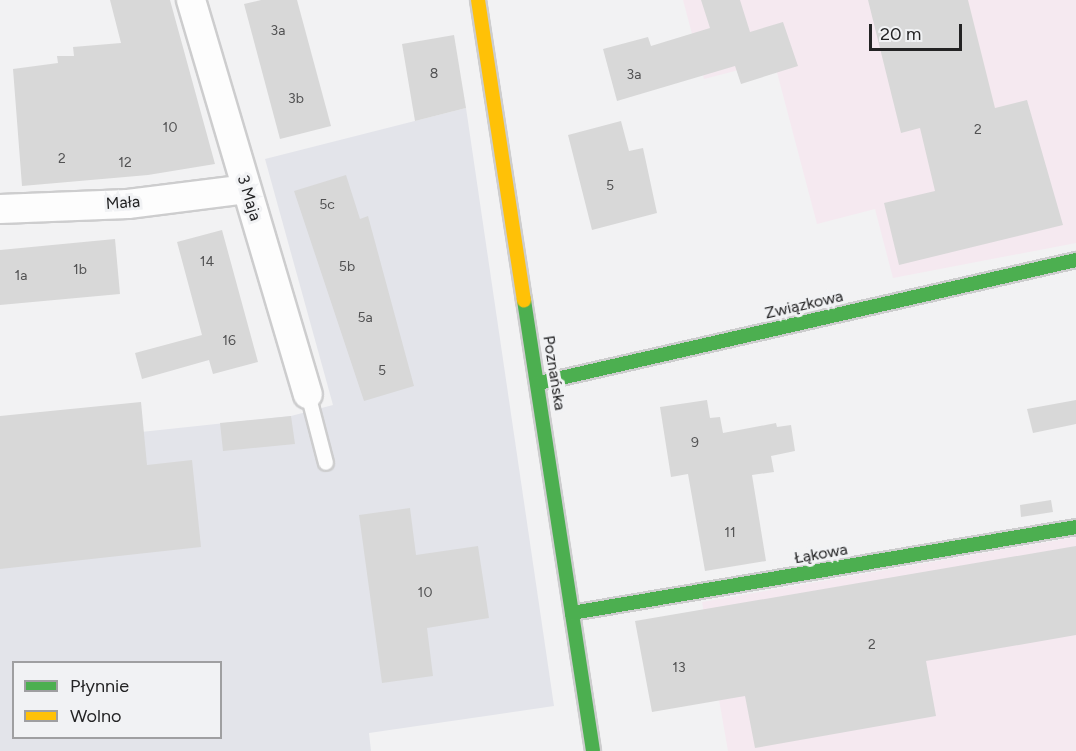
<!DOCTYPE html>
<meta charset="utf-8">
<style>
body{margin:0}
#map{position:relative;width:1076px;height:751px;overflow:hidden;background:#f2f2f3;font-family:Figtree,sans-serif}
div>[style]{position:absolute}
.commercial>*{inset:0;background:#f5e9f0}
.built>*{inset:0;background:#e3e4ea}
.building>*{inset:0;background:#d8d8d8}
.roads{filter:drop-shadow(2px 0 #cdcdce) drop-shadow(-2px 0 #cdcdce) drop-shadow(0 2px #cdcdce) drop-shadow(0 -2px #cdcdce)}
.lane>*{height:14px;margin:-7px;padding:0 7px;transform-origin:7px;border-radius:7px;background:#fdfdfd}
.street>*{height:28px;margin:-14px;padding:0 14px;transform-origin:14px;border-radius:14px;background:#fdfdfd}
.fast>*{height:14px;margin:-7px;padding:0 7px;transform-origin:7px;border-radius:7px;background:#4caf50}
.slow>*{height:14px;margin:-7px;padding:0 7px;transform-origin:7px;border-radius:7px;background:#ffc107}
span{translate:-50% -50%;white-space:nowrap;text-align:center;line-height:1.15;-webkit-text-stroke:6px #f1f2f4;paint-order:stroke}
.number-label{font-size:14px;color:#525253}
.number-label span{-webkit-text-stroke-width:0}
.street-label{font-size:16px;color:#232324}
.legend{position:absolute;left:12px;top:661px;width:210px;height:78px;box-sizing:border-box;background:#f1f2f4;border:2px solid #9f9fa1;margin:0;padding:8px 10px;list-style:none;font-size:18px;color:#232324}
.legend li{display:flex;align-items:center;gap:12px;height:30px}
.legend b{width:30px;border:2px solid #9f9fa1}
.scale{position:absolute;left:869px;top:24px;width:93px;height:27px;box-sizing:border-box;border:3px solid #232324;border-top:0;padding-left:8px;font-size:18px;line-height:21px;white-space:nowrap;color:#232324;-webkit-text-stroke:4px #f1f2f4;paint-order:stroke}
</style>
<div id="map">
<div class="commercial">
<i style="clip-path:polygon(683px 0,1076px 0,1076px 243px,893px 278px,875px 209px,817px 224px,774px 61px,704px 79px)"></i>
<i style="clip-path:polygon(1076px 537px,1076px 751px,728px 751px,702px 602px)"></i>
</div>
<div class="built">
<i style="clip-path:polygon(evenodd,466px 108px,554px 706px,369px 733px,371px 751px,0 751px,0 447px,291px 416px,333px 405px,265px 159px,466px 108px,14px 662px,220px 662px,220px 738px,14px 738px,14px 662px)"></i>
</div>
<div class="building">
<i style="clip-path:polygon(110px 0,170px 0,215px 164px,148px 175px,22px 186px,13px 69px,58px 63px,57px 56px,74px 56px,73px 47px,121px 43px)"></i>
<i style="clip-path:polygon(261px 0,297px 0,331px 126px,280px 139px,244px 4px)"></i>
<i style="clip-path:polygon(701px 0,740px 0,750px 32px,783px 22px,798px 66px,741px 84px,735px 66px,617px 101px,603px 49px,648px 37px,651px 46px,710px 28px)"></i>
<i style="clip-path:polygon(868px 0,968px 0,995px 108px,1027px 100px,1063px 225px,899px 265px,884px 203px,935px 191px,920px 128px,901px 133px)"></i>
<i style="clip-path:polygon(454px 35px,466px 108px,415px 121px,402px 44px)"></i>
<i style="clip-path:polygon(621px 121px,629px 151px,643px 148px,657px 213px,592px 230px,568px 135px)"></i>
<i style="clip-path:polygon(346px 175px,360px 219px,368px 216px,414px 386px,364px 401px,294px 191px)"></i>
<i style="clip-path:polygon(222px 230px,258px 362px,213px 374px,209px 360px,142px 379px,135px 353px,202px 335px,177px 242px)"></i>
<i style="clip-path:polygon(115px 239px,120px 294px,0 305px,0 250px)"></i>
<i style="clip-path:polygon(707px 400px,710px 418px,720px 417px,723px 433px,776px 423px,777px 427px,791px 425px,795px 451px,771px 456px,774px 472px,752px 475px,766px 561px,705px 571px,688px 474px,671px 477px,660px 407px)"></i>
<i style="clip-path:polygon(1076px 400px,1076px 424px,1033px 433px,1027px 409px)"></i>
<i style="clip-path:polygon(141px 402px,147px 465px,192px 460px,201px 547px,0 569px,0 416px)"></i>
<i style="clip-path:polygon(291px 416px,295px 444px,223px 451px,220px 423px)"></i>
<i style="clip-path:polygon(1051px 500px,1053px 512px,1021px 517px,1020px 505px)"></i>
<i style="clip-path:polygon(410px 508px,416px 555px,478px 546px,489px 618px,427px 628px,433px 676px,382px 683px,359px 515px)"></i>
<i style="clip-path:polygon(1076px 546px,1076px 635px,926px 661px,936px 716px,755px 748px,745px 696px,652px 712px,635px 621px)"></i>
</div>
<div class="roads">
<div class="lane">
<i style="left:308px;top:394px;width:71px;rotate:75.4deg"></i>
</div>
<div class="street">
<i style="left:191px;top:0;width:411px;rotate:73.5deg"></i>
<i style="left:0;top:209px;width:128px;rotate:-2.2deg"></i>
<i style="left:128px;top:204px;width:119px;rotate:-7.2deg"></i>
</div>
<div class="fast">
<i style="left:524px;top:300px;width:456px;rotate:81.3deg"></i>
<i style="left:539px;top:383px;width:551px;rotate:-12.9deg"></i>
<i style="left:572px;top:613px;width:511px;rotate:-9.68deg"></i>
</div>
<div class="slow">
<i style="left:478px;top:0;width:304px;rotate:81.3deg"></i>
</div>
</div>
<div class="number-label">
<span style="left:278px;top:31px">3a</span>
<span style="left:434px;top:74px">8</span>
<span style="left:634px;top:75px">3a</span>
<span style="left:296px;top:99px">3b</span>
<span style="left:170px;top:128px">10</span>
<span style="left:978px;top:130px">2</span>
<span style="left:62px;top:159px">2</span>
<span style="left:125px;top:163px">12</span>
<span style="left:610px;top:186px">5</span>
<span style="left:327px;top:205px">5c</span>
<span style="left:207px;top:262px">14</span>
<span style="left:347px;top:267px">5b</span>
<span style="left:80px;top:270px">1b</span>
<span style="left:21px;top:276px">1a</span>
<span style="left:365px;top:318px">5a</span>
<span style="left:229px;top:341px">16</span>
<span style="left:382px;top:371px">5</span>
<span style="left:695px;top:443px">9</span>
<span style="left:730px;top:533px">11</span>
<span style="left:425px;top:593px">10</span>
<span style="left:872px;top:645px">2</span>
<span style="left:679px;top:668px">13</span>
</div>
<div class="street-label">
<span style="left:249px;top:198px;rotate:73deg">3 Maja</span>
<span style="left:123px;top:203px;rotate:-4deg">Mała</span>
<span style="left:804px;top:305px;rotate:-13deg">Związkowa</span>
<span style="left:554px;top:373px;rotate:81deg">Poznańska</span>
<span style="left:821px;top:554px;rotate:-10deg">Łąkowa</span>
</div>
<ul class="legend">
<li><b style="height:8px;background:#4caf50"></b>Płynnie</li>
<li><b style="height:8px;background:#ffc107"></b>Wolno</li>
</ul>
<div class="scale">20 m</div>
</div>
